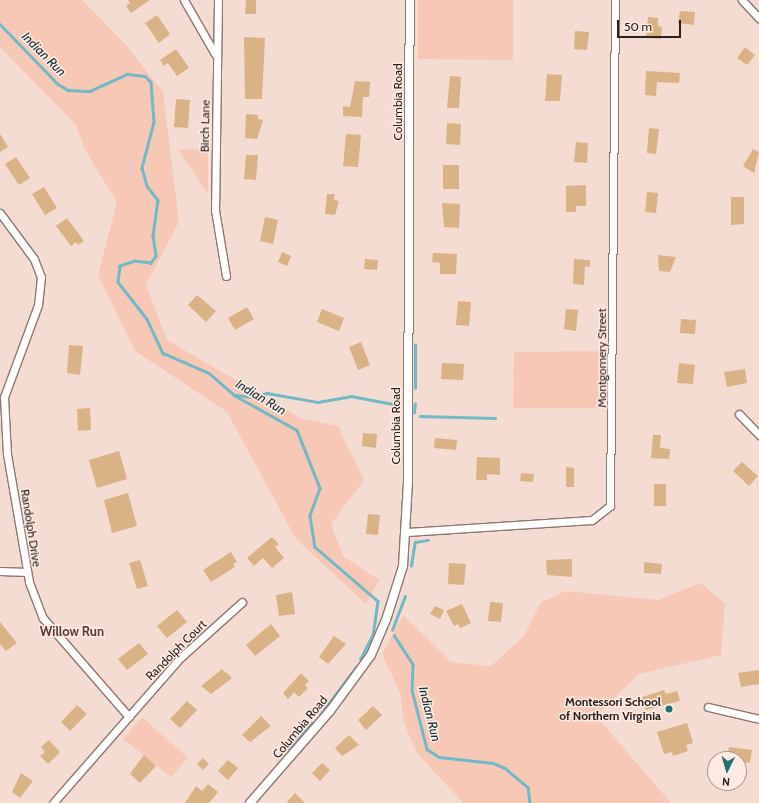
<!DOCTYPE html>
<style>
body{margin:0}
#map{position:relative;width:759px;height:803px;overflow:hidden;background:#f5dcd2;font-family:Cabin,sans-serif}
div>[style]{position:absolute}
.green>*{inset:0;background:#f7c8b5}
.stream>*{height:2.5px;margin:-1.25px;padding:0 1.25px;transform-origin:1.25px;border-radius:1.25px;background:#71b9c6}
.building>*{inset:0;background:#d9b286}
.roads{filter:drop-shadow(1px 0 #8d776e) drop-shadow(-1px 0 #8d776e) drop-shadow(0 1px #8d776e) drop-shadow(0 -1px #8d776e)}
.minor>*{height:7px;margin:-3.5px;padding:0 3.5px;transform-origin:3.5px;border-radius:3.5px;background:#fff}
.tertiary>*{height:8px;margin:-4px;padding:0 4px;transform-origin:4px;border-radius:4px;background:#fff}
.dots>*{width:11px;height:11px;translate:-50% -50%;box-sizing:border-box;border:2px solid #ffeae3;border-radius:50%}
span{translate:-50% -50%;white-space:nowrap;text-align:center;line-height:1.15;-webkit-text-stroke:3px #ffeae3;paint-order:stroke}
.street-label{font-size:12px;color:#29201c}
.poi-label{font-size:12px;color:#29201c;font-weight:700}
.right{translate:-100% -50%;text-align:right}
.water-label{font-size:13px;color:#0c3137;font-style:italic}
.neighbourhood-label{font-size:13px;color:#523e36;font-weight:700}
.north{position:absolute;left:707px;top:751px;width:40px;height:40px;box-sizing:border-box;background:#ffeae3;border:1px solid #a99993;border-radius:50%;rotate:185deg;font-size:11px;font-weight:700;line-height:16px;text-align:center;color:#29201c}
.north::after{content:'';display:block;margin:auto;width:14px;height:18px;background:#257075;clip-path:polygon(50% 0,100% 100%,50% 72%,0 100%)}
.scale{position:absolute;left:617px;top:20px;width:64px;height:18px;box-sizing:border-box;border:2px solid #29201c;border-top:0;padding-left:5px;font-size:12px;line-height:14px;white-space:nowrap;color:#29201c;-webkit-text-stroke:3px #ffeae3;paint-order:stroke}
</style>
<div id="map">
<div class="green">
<i style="clip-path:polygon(0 0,82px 0,127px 46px,163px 92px,179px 222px,146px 285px,167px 340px,302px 419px,338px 426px,364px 480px,331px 524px,343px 556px,379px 580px,366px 604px,296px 539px,227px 412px,135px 351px,98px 275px,117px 202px,85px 150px,76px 125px,0 47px)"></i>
<i style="clip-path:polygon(418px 0,513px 0,513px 60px,418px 59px)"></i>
<i style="clip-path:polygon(178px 149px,208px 150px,208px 194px)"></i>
<i style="clip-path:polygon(607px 351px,605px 408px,513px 408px,514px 352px)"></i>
<i style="clip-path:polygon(701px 583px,725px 604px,721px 655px,639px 674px,596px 716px,671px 803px,463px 803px,417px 753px,404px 723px,400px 693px,382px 654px,403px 615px,451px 662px,491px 666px,524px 636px,541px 602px,566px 591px,658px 600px)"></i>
<i style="clip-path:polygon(142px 717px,188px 758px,171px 777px,123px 739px)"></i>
</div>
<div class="stream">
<i style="left:0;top:24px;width:83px;rotate:46deg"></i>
<i style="left:58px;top:84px;width:12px;rotate:31deg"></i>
<i style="left:68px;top:90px;width:22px;rotate:3deg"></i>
<i style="left:90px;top:91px;width:41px;rotate:-24.7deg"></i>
<i style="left:127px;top:74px;width:18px;rotate:6deg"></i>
<i style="left:145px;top:76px;width:8px;rotate:45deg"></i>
<i style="left:151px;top:82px;width:40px;rotate:85.7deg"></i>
<i style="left:154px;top:122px;width:48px;rotate:104.6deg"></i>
<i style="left:142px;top:168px;width:19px;rotate:74deg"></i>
<i style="left:147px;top:186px;width:18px;rotate:52deg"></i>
<i style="left:158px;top:200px;width:36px;rotate:98deg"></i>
<i style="left:153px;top:236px;width:20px;rotate:81deg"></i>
<i style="left:156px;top:256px;width:9px;rotate:126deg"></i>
<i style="left:151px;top:263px;width:16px;rotate:-173deg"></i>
<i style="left:135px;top:261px;width:16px;rotate:162deg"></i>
<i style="left:120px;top:266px;width:16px;rotate:97deg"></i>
<i style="left:118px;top:282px;width:47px;rotate:51.9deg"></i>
<i style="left:147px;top:319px;width:38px;rotate:65deg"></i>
<i style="left:163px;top:353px;width:50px;rotate:23.5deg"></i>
<i style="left:209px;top:373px;width:33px;rotate:41deg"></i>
<i style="left:234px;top:395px;width:72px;rotate:29.1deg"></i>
<i style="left:297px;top:430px;width:62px;rotate:68.4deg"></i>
<i style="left:320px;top:488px;width:30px;rotate:110deg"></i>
<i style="left:310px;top:516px;width:31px;rotate:81deg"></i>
<i style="left:315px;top:547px;width:83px;rotate:40.6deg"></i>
<i style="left:378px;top:601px;width:34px;rotate:98deg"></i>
<i style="left:373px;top:635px;width:27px;rotate:117deg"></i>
<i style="left:415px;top:388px;width:43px;rotate:-90deg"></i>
<i style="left:236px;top:395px;width:17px;rotate:7deg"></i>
<i style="left:253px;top:397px;width:15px;rotate:-16deg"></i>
<i style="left:267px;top:393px;width:52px;rotate:10deg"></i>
<i style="left:318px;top:402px;width:34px;rotate:-10deg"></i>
<i style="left:351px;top:396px;width:48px;rotate:10.8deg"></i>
<i style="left:414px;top:413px;width:9px;rotate:-84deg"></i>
<i style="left:420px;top:416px;width:75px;rotate:1.5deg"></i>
<i style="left:411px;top:566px;width:24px;rotate:-81deg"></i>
<i style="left:415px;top:542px;width:13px;rotate:-9deg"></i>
<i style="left:392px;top:630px;width:36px;rotate:-69deg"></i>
<i style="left:394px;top:635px;width:35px;rotate:57deg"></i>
<i style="left:413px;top:664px;width:26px;rotate:92deg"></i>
<i style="left:412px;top:690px;width:61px;rotate:75.7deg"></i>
<i style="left:427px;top:749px;width:14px;rotate:34deg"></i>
<i style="left:439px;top:757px;width:54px;rotate:6.3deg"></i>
<i style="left:493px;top:763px;width:13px;rotate:23deg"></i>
<i style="left:505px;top:768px;width:30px;rotate:40deg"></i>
<i style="left:528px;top:787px;width:16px;rotate:83deg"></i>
<i style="left:320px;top:715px;width:60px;rotate:-53.1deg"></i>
<i style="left:289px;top:749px;width:35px;rotate:-49deg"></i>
</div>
<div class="building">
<i style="clip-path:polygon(128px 0,150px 0,131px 13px,126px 6px,130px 3px)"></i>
<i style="clip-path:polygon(246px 0,256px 0,256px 14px,245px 14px)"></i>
<i style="clip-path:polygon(680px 11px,695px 12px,694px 25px,678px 23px)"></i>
<i style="clip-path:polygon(157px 15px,170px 34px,159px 43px,145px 23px)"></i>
<i style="clip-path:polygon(648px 17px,658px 18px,658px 26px,662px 27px,661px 39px,646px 38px)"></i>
<i style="clip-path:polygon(575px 31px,589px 32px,587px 50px,574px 49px)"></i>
<i style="clip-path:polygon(244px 37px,265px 38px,262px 99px,245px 99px)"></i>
<i style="clip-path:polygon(745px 47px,755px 55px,747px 65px,737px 58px)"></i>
<i style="clip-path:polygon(176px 49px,189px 68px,177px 76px,168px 63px,164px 66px,160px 60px)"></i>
<i style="clip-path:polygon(646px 71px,680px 73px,679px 83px,657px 82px,656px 96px,645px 95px)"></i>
<i style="clip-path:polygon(547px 74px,562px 75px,560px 101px,545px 101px)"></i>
<i style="clip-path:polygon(450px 76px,461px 77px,459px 108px,447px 108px)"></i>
<i style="clip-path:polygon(355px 81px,370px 82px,369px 97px,363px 97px,362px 117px,343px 116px,343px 106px,350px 107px)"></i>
<i style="clip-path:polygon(176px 99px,190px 100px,188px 128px,174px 127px)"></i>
<i style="clip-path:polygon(246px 114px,258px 115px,258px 119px,263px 120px,257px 139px,245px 138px)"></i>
<i style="clip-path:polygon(447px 123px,461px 124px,460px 145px,446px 144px)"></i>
<i style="clip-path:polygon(649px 128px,659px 129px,656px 154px,647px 153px)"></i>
<i style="clip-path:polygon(0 134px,8px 147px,0 152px)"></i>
<i style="clip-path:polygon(346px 134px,361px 135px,358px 167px,343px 166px)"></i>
<i style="clip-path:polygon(576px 142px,588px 143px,587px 163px,574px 162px)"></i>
<i style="clip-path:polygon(753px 149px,759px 152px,754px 173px,743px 166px)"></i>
<i style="clip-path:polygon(246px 155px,258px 155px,256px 180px,244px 179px)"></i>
<i style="clip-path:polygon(16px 157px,30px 178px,19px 185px,5px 164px)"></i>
<i style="clip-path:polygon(443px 165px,459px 165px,459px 189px,443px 189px)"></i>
<i style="clip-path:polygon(586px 185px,586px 206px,576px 206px,576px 212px,566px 212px,566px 186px)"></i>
<i style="clip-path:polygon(44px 187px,57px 208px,45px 215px,32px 194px)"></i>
<i style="clip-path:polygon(647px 192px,658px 193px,656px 213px,645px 212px)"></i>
<i style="clip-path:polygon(327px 194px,335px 194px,334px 200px,339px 201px,335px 215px,325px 214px)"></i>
<i style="clip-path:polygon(731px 197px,744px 197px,744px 224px,731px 225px)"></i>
<i style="clip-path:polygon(442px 203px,460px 204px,459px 228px,444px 227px)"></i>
<i style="clip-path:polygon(265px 217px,278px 220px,273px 244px,260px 241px)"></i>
<i style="clip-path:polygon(67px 218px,84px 241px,78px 245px,76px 242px,71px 246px,56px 226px)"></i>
<i style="clip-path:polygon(282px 252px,291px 256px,287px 266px,278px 262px)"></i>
<i style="clip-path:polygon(433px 253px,457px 254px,456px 274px,440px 274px,440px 263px,432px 262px)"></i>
<i style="clip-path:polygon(658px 255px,676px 257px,670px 272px,659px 271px)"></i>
<i style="clip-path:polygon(365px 259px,378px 260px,377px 270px,364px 269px)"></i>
<i style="clip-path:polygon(574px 259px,590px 260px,590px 267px,585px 266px,584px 285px,573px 284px)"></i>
<i style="clip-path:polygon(197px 295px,216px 311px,206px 322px,188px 305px)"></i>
<i style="clip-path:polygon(458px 301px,471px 302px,469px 326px,456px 325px)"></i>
<i style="clip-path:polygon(247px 307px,254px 319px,235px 330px,228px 318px)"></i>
<i style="clip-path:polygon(322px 309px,344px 318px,339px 331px,317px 322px)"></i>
<i style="clip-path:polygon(566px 309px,578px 310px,576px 331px,564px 329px)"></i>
<i style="clip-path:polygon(681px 319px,696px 320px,695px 334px,680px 333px)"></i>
<i style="clip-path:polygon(361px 342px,370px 365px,358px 370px,349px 347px)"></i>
<i style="clip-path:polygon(69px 345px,83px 346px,80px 375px,67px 373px)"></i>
<i style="clip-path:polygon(442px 363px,464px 364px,463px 380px,441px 379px)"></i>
<i style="clip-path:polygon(679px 363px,695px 365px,693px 384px,677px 383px)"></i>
<i style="clip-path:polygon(745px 369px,747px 383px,727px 387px,724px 372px)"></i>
<i style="clip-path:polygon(90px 408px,91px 430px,78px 431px,77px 409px)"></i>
<i style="clip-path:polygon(363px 433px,377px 434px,376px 448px,362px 446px)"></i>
<i style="clip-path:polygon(653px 435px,661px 435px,660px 448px,670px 449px,669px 459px,651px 458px)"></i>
<i style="clip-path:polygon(435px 438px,457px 440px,456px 450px,434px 448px)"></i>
<i style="clip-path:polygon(119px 451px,127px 479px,97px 488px,89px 460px)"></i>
<i style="clip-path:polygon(477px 457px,500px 458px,500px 475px,487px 474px,487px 480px,476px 480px)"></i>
<i style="clip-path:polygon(742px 462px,758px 476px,749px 486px,733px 471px)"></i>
<i style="clip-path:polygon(566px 467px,574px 468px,574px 487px,566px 487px)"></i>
<i style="clip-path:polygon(521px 473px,534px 474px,533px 482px,520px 481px)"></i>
<i style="clip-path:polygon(654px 484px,666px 484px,666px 506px,654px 506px)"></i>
<i style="clip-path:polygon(128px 493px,137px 526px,112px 533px,104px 500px)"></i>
<i style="clip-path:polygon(368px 514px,380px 515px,378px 535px,366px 534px)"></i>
<i style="clip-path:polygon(272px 537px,279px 544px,275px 547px,284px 558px,272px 568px,263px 558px,254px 566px,247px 558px)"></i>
<i style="clip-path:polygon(231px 552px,237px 562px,233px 564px,235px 567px,211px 582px,203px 570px)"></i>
<i style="clip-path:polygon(572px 559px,572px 577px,547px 575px,546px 560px)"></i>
<i style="clip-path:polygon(140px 560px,148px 586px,137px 589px,129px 563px)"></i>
<i style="clip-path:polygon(644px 562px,662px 564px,661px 574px,644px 573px)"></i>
<i style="clip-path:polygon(449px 563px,466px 564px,464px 585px,448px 584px)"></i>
<i style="clip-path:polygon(292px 592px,295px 614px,279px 616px,276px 595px)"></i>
<i style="clip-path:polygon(490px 602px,503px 603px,501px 622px,488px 621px)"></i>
<i style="clip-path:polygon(462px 604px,471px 623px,460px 628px,458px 624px,454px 626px,446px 611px)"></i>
<i style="clip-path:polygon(435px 606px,444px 610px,440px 619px,430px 614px)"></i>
<i style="clip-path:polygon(177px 610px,187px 622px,167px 638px,157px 626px)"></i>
<i style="clip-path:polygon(0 622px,17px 643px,6px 651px,0 644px)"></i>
<i style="clip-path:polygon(271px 624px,280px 636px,255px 656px,246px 645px)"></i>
<i style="clip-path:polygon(334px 636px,346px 644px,328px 664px,319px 657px)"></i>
<i style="clip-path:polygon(139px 643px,148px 654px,127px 670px,118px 659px)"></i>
<i style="clip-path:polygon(222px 669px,232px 678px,211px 694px,201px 686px)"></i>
<i style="clip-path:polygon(759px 670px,759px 684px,741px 687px,738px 673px)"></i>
<i style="clip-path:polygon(301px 673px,309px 681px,305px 685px,308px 688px,299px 697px,294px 692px,288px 699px,283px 693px)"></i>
<i style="clip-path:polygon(664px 690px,666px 694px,677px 691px,680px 701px,646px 710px,642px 697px)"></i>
<i style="clip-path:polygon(187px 701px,197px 710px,180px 728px,170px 719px)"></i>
<i style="clip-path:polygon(77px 705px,87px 714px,70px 731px,61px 722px)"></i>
<i style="clip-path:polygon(373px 706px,382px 715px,366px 730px,358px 720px)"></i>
<i style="clip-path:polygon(261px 716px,271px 726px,250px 742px,242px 735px)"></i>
<i style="clip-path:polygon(687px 723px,693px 743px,686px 745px,688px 751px,673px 756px,672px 752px,664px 754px,657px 732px)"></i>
<i style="clip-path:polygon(349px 735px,359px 745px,342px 756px,335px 748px)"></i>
<i style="clip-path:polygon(49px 740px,60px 752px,48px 764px,40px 756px,45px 752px,41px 747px)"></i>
<i style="clip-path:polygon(729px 747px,752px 750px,750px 763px,727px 759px)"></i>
<i style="clip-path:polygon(144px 755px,156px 766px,140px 783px,130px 774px)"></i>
<i style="clip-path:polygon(203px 758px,209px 764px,203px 770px,197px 764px)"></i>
<i style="clip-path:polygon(228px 760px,238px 768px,228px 780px,218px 771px)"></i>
<i style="clip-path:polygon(322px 763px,330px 770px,320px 781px,312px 773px)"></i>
<i style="clip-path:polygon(21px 773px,33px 781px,20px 798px,12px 792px)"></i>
<i style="clip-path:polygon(208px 784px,218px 792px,209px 803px,185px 803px,196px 786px,202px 791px)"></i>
<i style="clip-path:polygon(295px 793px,305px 803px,286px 803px)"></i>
</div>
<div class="roads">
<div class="minor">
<i style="left:184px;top:0;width:62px;rotate:60.1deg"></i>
<i style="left:218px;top:0;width:210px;rotate:90.8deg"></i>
<i style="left:215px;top:210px;width:67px;rotate:80.5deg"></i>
<i style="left:742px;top:0;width:25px;rotate:47deg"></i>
<i style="left:0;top:213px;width:57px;rotate:53.5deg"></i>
<i style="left:34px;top:259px;width:19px;rotate:69deg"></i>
<i style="left:41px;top:277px;width:28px;rotate:96deg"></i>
<i style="left:38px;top:305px;width:98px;rotate:110.3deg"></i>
<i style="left:4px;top:397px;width:57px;rotate:87deg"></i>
<i style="left:7px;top:454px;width:130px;rotate:80.2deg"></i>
<i style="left:29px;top:582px;width:39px;rotate:69deg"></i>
<i style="left:43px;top:618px;width:131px;rotate:49deg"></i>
<i style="left:739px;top:414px;width:29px;rotate:46deg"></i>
<i style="left:407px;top:532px;width:185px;rotate:-3.7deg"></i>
<i style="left:592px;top:520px;width:23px;rotate:-38deg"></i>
<i style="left:610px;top:506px;width:506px;rotate:-89.43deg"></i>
<i style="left:0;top:571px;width:27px;rotate:2deg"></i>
<i style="left:708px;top:707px;width:52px;rotate:13.2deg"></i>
<i style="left:53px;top:803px;width:194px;rotate:-48.8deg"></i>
<i style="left:181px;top:657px;width:82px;rotate:-42deg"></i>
</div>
<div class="tertiary">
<i style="left:250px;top:803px;width:122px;rotate:-49deg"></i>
<i style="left:330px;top:711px;width:69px;rotate:-53.8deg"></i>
<i style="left:371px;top:655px;width:38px;rotate:-67deg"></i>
<i style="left:386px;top:620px;width:57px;rotate:-72.5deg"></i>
<i style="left:403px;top:566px;width:84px;rotate:-86.6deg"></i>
<i style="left:408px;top:482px;width:482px;rotate:-89.8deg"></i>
</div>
</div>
<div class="dots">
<i style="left:669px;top:709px;background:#257075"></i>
</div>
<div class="street-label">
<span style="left:398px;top:102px;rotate:-90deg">Columbia Road</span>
<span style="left:205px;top:126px;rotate:-89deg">Birch Lane</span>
<span style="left:602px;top:358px;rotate:-90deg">Montgomery Street</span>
<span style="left:396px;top:426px;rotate:-90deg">Columbia Road</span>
<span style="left:31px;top:528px;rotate:81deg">Randolph Drive</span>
<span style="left:176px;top:650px;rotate:-45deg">Randolph Court</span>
<span style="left:300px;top:727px;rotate:-50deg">Columbia Road</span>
</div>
<div class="poi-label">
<span class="right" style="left:661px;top:709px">Montessori School<br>of Northern Virginia</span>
</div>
<div class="water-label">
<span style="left:44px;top:54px;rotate:45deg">Indian Run</span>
<span style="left:261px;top:397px;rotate:31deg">Indian Run</span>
<span style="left:430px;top:714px;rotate:76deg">Indian Run</span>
</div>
<div class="neighbourhood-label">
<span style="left:72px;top:631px">Willow Run</span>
</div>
<div class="north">N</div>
<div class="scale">50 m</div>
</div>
